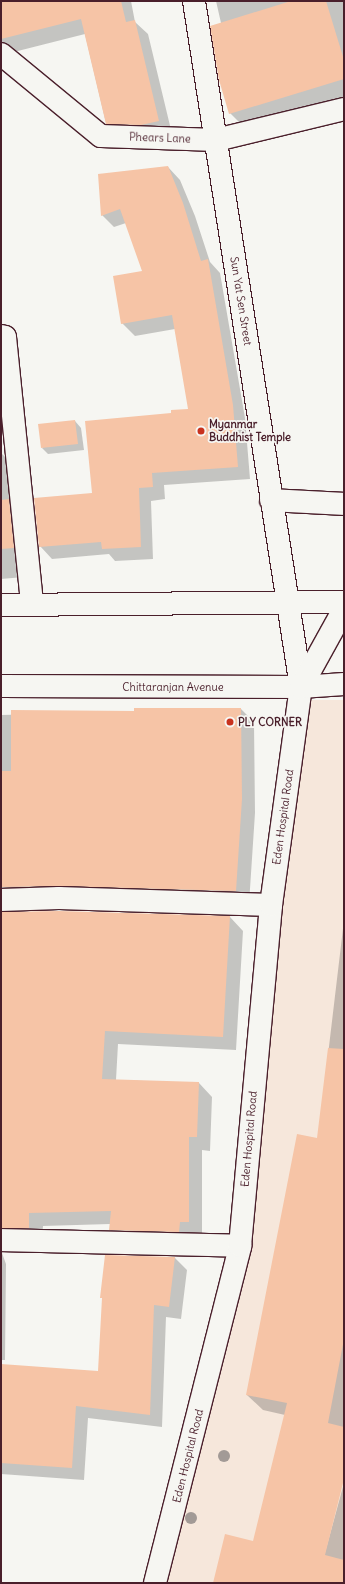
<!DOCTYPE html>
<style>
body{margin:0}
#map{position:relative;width:345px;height:1584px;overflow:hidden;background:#f6f6f2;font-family:Delius,sans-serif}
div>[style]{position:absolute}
.built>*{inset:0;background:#f6e7db}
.shadow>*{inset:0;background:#0003}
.building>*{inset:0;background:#f6c4a6}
.roads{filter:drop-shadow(1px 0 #4a1f2b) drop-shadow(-1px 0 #4a1f2b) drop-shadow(0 1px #4a1f2b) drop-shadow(0 -1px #4a1f2b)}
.minor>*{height:22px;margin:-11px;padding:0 11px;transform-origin:11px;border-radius:11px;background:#f6f6f2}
.tertiary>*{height:22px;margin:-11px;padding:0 11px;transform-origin:11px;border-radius:11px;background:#f6f6f2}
.primary>*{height:22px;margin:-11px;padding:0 11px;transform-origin:11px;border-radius:11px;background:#f6f6f2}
.trees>*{width:12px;height:12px;margin:-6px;border-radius:50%;background:#a29a96}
.dots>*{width:11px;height:11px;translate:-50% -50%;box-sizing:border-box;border:2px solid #f6f6f2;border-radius:50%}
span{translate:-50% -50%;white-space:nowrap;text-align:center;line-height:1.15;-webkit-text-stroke:3.5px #f6f6f2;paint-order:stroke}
.street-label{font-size:11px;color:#4a1f2b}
.poi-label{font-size:11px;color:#4a1f2b;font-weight:700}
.left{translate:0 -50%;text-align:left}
.frame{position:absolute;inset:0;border:2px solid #4a1f2b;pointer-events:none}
</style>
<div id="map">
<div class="built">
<i style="clip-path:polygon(302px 700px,344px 700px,344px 1583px,155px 1583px,254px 1201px)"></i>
</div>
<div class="shadow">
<i style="clip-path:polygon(1px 1px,131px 1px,135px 22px,148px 34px,172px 134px,119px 136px,106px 123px,85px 34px,2px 55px)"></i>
<i style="clip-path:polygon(216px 1px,344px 1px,344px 97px,244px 127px,230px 113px,221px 23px)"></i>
<i style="clip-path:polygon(168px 167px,180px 180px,195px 216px,210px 262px,220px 273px,245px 418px,250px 479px,164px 485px,165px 499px,151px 501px,153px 559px,115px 561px,109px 554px,52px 559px,40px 546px,93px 494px,189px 409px,175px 329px,135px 336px,122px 323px,143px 272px,126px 223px,114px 227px,102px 215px)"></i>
<i style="clip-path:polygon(75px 421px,81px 428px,84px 450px,48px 454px,42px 448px)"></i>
<i style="clip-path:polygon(1px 453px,18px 469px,24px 577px,1px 579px)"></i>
<i style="clip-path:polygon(241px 709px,254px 722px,255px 813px,249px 904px,8px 903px,2px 913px,230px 917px,243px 931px,236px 1050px,118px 1044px,116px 1080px,199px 1083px,212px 1097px,210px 1151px,202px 1150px,202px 1235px,123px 1243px,110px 1230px,110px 1224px,43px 1226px,42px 1241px,8px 1242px,2px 1253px,6px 1264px,5px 1360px,1px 1360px,1px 715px)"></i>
<i style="clip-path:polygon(344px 920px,344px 1474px,323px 1560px,344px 1483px,344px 1583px,215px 1583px,254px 1542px,285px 1415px,263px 1410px,247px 1395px,318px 1139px)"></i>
<i style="clip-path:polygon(106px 1256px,175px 1258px,187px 1270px,181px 1319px,166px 1317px,162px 1427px,88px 1418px,84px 1480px,1px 1474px,1px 1365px,99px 1372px,103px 1299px,101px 1297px)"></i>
</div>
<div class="building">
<i style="clip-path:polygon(1px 1px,121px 1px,126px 22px,135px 20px,159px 121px,141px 125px,106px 124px,81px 19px,1px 39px)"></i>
<i style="clip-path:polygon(291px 1px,326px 1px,344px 60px,344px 79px,229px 114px,219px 80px,210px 26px)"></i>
<i style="clip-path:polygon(168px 166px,183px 203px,201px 261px,208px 259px,233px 405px,238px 467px,152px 473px,153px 487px,139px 488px,141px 547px,102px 549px,101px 542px,39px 547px,34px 498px,92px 493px,85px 421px,171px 413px,171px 410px,188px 409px,172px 315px,121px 324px,113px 276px,142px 271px,120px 209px,101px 216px,98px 174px)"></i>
<i style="clip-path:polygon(75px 420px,78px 444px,41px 448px,38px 424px)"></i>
<i style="clip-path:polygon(9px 499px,14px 548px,1px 549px,1px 500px)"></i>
<i style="clip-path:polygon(134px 708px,241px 708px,242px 799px,236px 891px,59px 886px,1px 887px,1px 771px,11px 771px,11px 710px,134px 711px)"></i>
<i style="clip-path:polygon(59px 911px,230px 916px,223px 1037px,105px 1031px,102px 1079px,199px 1082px,197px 1137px,189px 1137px,189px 1222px,180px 1222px,179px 1232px,109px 1230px,111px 1211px,29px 1213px,29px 1228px,1px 1228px,1px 912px)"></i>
<i style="clip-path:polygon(328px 1048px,344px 1049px,344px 1339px,328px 1423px,344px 1427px,344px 1479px,325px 1555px,344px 1560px,344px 1583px,213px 1583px,225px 1534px,253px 1541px,287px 1403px,246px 1395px,297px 1134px,317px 1138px)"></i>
<i style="clip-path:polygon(105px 1255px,175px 1257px,169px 1307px,154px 1305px,150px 1415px,76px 1406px,72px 1468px,1px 1463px,1px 1364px,98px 1371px,102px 1298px,100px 1298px)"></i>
</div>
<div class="roads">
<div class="minor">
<i style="left:194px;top:1px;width:694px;rotate:81.13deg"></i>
<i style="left:1px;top:336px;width:4px;rotate:14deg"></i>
<i style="left:5px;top:337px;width:268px;rotate:84.2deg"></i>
<i style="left:271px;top:500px;width:73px;rotate:3.1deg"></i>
<i style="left:1px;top:900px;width:58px;rotate:-2deg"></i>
<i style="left:59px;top:898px;width:212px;rotate:1.9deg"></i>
<i style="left:1px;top:1240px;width:239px;rotate:1.4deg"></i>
</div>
<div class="tertiary">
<i style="left:1px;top:54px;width:129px;rotate:39.4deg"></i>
<i style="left:101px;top:136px;width:115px;rotate:2deg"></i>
<i style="left:216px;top:140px;width:132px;rotate:-13.6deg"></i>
<i style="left:155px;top:1583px;width:348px;rotate:-75.8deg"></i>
<i style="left:240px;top:1246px;width:342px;rotate:-84.8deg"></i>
<i style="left:271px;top:905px;width:220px;rotate:-82.2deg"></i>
<i style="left:301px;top:687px;width:89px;rotate:-61.1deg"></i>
</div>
<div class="primary">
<i style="left:1px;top:605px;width:343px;rotate:-0.5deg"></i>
<i style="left:1px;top:686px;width:300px;rotate:0.2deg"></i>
<i style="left:301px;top:687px;width:43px;rotate:-4deg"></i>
</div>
</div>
<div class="trees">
<i style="left:224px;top:1456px"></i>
<i style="left:191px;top:1518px"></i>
</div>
<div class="dots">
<i style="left:201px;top:431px;background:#c8321e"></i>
<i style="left:230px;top:722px;background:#c8321e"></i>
</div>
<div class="street-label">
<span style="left:160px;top:138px;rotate:2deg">Phears Lane</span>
<span style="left:241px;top:301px;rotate:81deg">Sun Yat Sen Street</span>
<span style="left:173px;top:687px">Chittaranjan Avenue</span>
<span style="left:283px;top:817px;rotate:-82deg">Eden Hospital Road</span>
<span style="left:249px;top:1139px;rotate:-85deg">Eden Hospital Road</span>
<span style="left:188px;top:1456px;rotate:-76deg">Eden Hospital Road</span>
</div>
<div class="poi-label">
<span class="left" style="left:209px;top:431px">Myanmar<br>Buddhist Temple</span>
<span class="left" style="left:238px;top:722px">PLY CORNER</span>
</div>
<div class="frame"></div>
</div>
